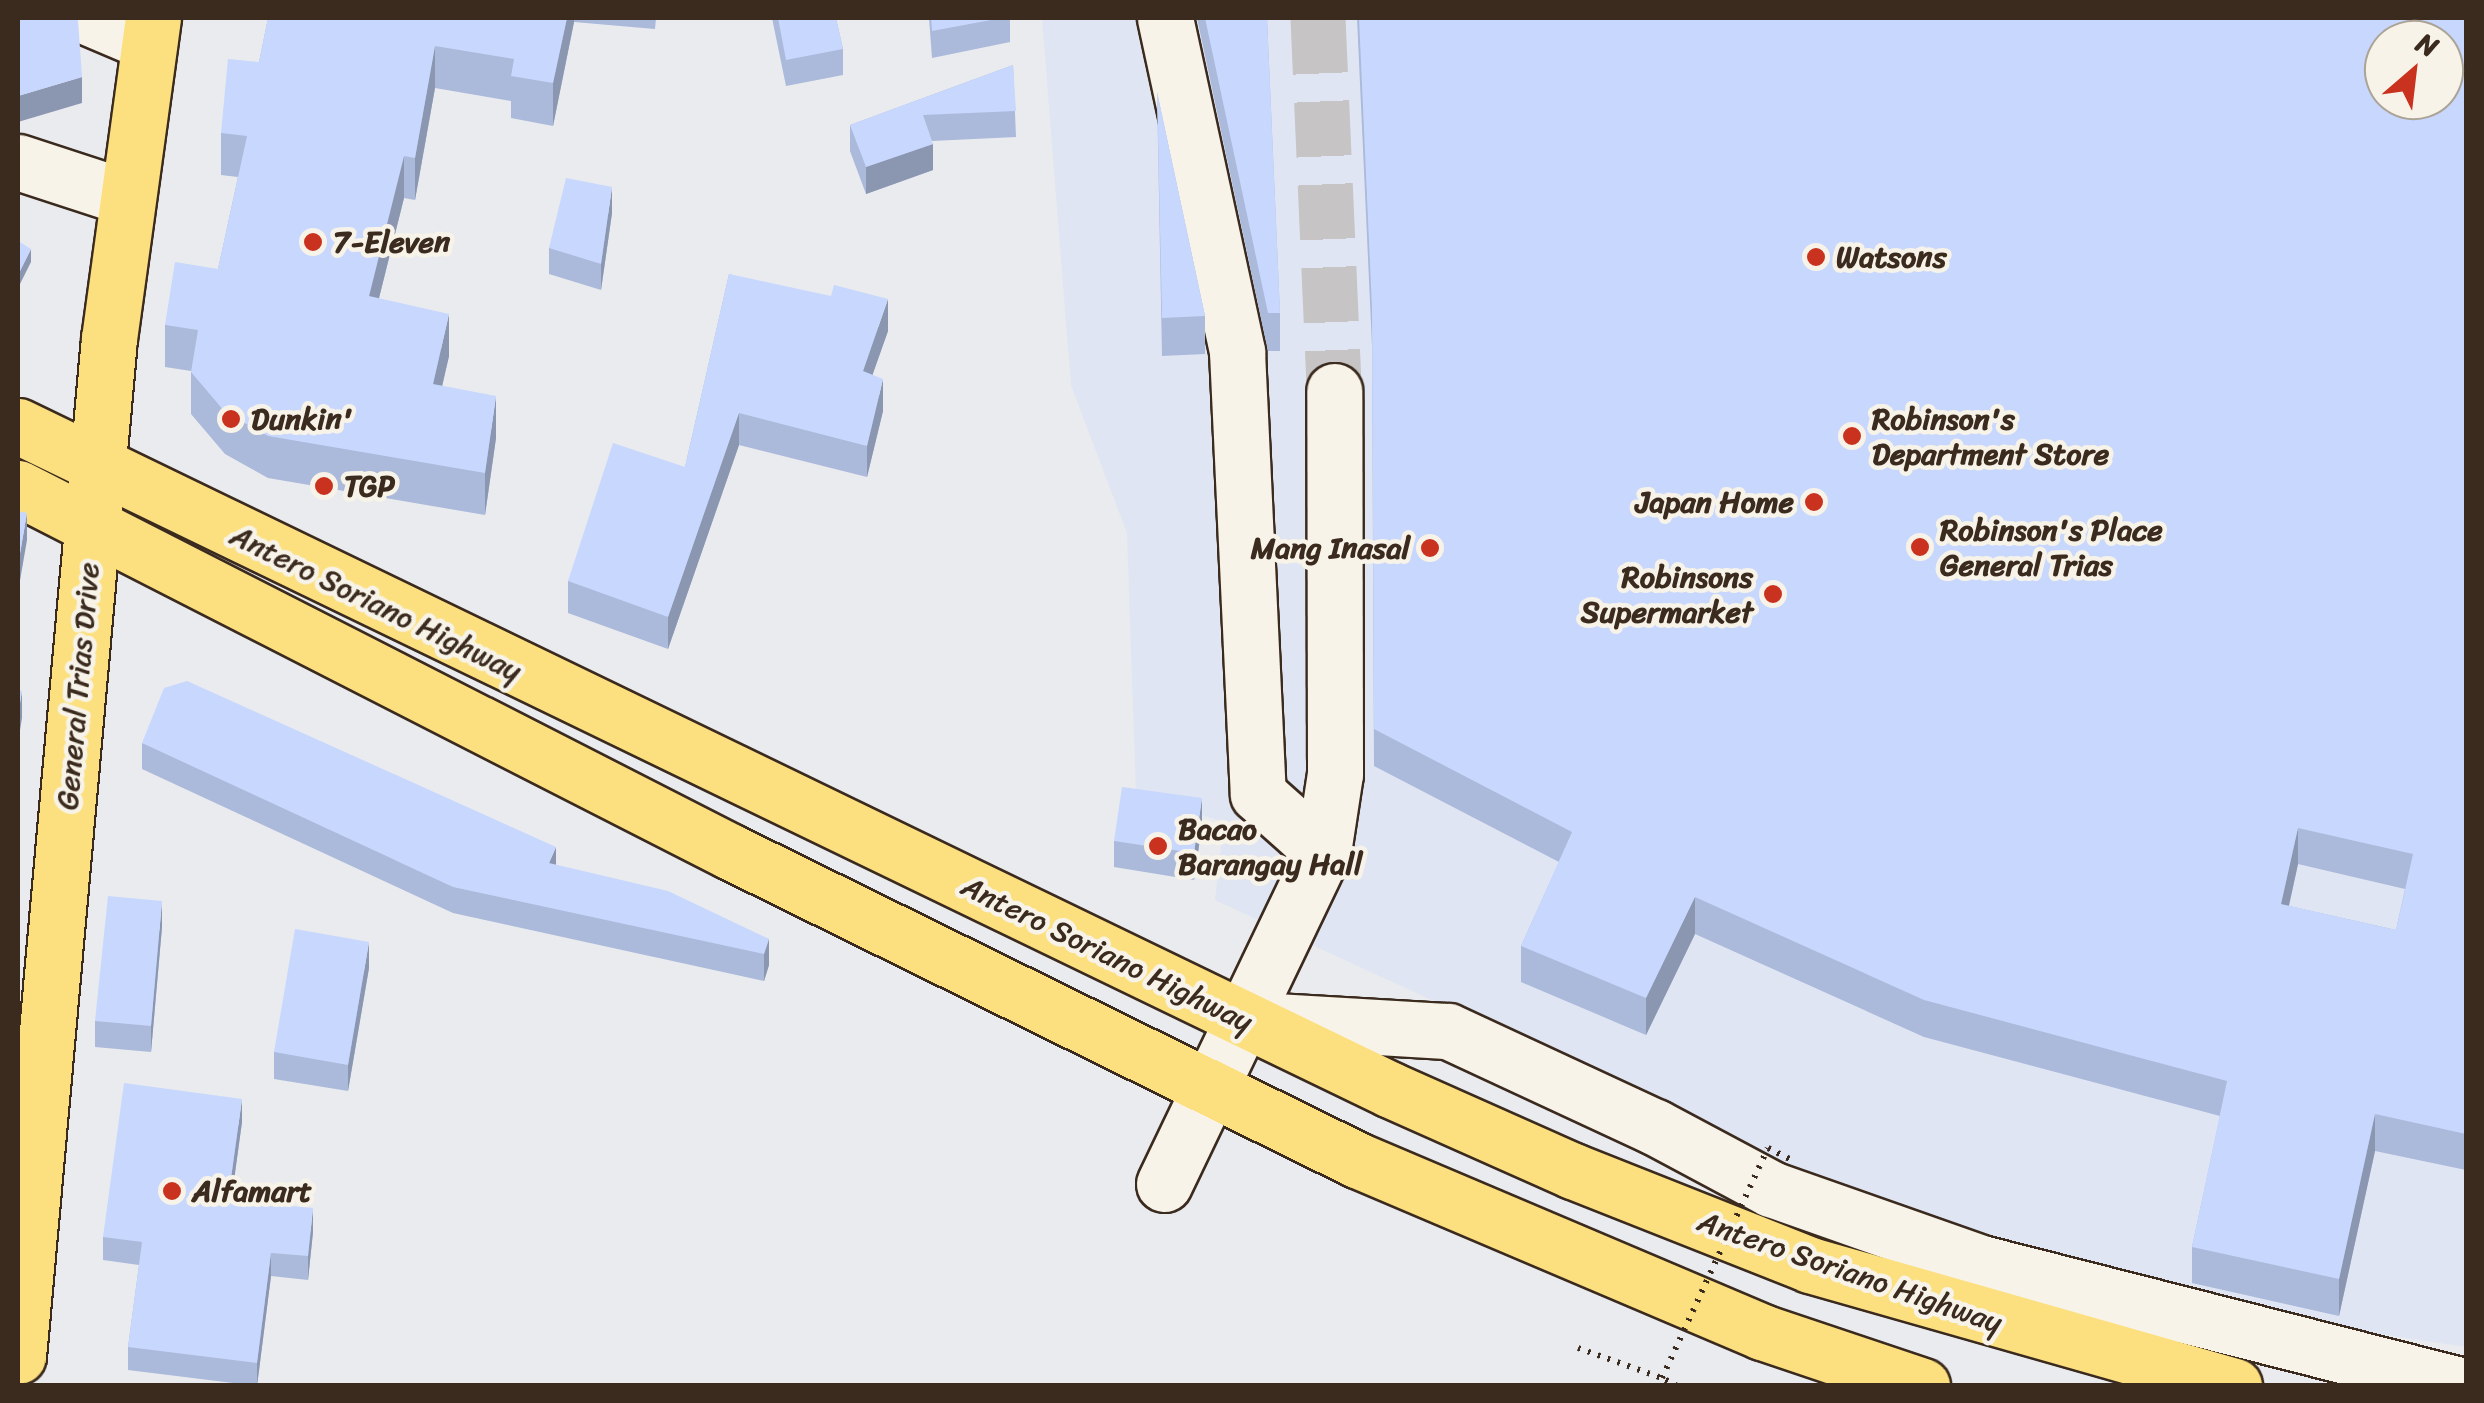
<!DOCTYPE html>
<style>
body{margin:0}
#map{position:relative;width:2484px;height:1403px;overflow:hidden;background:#e9ebee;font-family:Sriracha,sans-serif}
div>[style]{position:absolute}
.built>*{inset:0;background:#dfe5f2}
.minor-tunnel>*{height:55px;margin-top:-27.5px;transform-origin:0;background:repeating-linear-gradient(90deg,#c6c4c4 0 55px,transparent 0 83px)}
.path>*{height:6px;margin-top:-3px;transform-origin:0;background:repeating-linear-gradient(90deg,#3b2a1e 0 2.5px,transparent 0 10.5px)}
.roads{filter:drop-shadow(2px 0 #3b2a1e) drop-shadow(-2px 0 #3b2a1e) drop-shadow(0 2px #3b2a1e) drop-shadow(0 -2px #3b2a1e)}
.minor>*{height:55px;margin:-27.5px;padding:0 27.5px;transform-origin:27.5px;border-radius:27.5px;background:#f7f3e8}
.major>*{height:55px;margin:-27.5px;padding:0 27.5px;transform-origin:27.5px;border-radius:27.5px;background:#fce080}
.path-bridge>*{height:6px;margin-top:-3px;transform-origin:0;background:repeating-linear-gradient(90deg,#3b2a1e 0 2.5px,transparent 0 10.5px)}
.wall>*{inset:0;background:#abb9da}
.shaded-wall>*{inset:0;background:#8b96b1}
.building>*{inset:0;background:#c7d7fd}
.dots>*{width:28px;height:28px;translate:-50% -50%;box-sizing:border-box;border:5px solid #f7f3e8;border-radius:50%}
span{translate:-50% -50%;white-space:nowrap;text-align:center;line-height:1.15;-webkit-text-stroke:9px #f7f3e8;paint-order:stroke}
.poi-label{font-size:30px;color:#3b2a1e;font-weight:700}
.left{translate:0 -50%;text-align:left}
.right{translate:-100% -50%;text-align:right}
.street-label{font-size:30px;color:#3b2a1e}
.frame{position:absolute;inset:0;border:20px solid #3b2a1e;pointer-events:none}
.north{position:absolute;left:2364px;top:20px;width:100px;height:100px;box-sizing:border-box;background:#f7f3e8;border:2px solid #aca397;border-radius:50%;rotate:28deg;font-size:28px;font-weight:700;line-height:40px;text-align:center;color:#3b2a1e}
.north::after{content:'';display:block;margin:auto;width:35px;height:45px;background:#c8321e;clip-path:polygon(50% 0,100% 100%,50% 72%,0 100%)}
</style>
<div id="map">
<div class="built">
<i style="clip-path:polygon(evenodd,1042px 18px,2466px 18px,2466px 1347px,2287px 1320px,1849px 1193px,1215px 900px,1224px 822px,1136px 795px,1127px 533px,1071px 385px,1042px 18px,2384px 40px,2444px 40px,2444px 100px,2384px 100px,2384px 40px)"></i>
</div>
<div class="minor-tunnel">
<i style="left:1318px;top:18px;width:373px;rotate:87.5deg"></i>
</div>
<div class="path">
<i style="left:1578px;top:1348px;width:89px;rotate:19.7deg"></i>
</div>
<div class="roads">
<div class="minor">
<i style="left:90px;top:18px;width:64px;rotate:23deg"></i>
<i style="left:1165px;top:18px;width:342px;rotate:77.8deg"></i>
<i style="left:1237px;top:352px;width:442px;rotate:87.3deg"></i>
<i style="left:1258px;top:794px;width:87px;rotate:41.7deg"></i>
<i style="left:18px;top:162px;width:113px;rotate:18.1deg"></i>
<i style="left:1243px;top:1019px;width:205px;rotate:3.4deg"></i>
<i style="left:1448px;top:1031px;width:228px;rotate:24.9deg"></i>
<i style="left:1655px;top:1127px;width:132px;rotate:28.1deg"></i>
<i style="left:1771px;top:1189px;width:223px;rotate:19.4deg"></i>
<i style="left:1981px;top:1263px;width:497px;rotate:14.3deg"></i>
<i style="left:1164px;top:1184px;width:368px;rotate:-64.4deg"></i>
<i style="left:1323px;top:852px;width:79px;rotate:-81.3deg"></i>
<i style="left:1335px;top:774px;width:383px;rotate:-90.1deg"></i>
</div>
<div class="major">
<i style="left:18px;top:426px;width:1525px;rotate:25.81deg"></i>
<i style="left:1391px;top:1090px;width:199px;rotate:24deg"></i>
<i style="left:1573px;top:1171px;width:255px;rotate:21.6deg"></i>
<i style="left:1810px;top:1265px;width:441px;rotate:15.9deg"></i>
<i style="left:18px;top:488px;width:801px;rotate:27.05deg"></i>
<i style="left:731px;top:852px;width:698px;rotate:26.2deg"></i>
<i style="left:1357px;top:1160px;width:440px;rotate:23deg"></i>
<i style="left:1762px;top:1332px;width:169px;rotate:18.6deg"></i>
<i style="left:18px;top:1356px;width:1021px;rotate:-84.89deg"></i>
<i style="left:109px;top:339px;width:324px;rotate:-82.2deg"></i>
</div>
</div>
<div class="path-bridge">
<i style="left:1677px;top:1386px;width:17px;rotate:-152deg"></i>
<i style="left:1662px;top:1378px;width:253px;rotate:-65.3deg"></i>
<i style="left:1768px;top:1148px;width:27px;rotate:27deg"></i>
</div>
<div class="wall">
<i style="clip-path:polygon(268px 18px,656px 18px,655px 29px,574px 22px,553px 126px,511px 118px,511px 101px,435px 88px,415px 200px,404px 198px,379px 298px,449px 356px,442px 386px,496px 438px,485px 515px,268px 478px,225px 454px,191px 414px,191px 371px,165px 367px,165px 325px,218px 269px,238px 177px,221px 175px,221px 133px,259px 62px)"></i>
<i style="clip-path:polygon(772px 18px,836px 18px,843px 49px,843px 75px,786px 86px)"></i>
<i style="clip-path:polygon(929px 18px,1010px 18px,1010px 42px,932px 58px)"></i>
<i style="clip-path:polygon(1197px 18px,1267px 18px,1280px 313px,1280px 351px,1268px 351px)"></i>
<i style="clip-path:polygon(evenodd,1357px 18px,2466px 18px,2466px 1170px,2375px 1151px,2339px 1316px,2192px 1283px,2192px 1247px,2220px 1116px,1924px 1037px,1695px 934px,1646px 1035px,1521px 982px,1521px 946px,1559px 862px,1374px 766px,1372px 346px,1357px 18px,2298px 864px,2405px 889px,2396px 930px,2289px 906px,2298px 864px)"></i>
<i style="clip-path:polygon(1013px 65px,1016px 137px,932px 141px,933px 170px,866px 194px,850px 151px,850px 125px)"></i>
<i style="clip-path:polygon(1157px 92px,1205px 316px,1205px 354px,1162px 356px)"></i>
<i style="clip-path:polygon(612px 213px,601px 290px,549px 274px,549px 248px)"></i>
<i style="clip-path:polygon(729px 274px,888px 331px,872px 375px,883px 411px,867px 477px,739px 445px,668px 649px,568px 613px,568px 581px,685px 467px)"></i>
<i style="clip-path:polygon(142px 743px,556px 865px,769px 939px,769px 965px,764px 981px,453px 913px,142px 769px)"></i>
<i style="clip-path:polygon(1202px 825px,1194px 880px,1114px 867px,1114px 841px)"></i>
<i style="clip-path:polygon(162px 927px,151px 1052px,95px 1047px,95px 1021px)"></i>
<i style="clip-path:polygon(369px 968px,348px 1091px,274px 1079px,274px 1052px)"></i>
<i style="clip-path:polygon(242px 1122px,231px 1201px,313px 1232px,308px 1280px,271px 1276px,257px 1386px,128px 1370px,128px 1347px,139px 1265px,103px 1260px,103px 1237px)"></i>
</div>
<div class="shaded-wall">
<i style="clip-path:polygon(567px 18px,574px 18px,574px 22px,553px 126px,553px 83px)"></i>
<i style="clip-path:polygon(435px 46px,435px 88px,415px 200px,415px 158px)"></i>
<i style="clip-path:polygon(82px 77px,82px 103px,18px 122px,18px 96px)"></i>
<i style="clip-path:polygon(933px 144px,933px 170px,866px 194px,866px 167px)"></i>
<i style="clip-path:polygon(404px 156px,404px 198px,369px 338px,369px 296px)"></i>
<i style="clip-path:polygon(612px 187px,612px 213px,601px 290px,601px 264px)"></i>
<i style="clip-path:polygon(31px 249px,31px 262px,18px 288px,18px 275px)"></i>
<i style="clip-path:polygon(888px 299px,888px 331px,863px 402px,863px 371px)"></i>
<i style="clip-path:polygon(449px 314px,449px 356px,433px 426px,433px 384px)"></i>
<i style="clip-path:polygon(883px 379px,883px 411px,867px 477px,867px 446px)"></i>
<i style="clip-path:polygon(496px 396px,496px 438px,485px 515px,485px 473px)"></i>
<i style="clip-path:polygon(739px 413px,739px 445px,668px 649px,668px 617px)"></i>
<i style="clip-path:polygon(27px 513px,27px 540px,18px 592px,18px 565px)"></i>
<i style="clip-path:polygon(22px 691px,22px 718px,18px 742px,18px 715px)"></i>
<i style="clip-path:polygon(1202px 798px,1202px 825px,1194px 880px,1194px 853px)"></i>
<i style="clip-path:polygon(2298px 828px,2298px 864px,2281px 941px,2281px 904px)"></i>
<i style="clip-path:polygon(556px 847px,556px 874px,549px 863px)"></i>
<i style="clip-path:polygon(1695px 897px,1695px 934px,1646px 1035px,1646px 998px)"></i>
<i style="clip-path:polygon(162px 901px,162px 927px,151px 1052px,151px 1026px)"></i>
<i style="clip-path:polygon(769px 939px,769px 965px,764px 981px,764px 954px)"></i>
<i style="clip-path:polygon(369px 942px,369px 968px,348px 1091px,348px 1065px)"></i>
<i style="clip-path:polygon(242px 1099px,242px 1122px,228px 1224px,228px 1200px)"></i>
<i style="clip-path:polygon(2375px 1114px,2375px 1151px,2339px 1316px,2339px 1279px)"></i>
<i style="clip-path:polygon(313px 1208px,313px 1232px,308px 1280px,308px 1256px)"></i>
<i style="clip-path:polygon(271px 1253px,271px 1276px,257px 1386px,257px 1363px)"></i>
</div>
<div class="building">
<i style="clip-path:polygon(18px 18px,71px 18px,78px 20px,82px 77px,18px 96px)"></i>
<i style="clip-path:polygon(268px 18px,567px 18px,553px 83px,511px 76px,514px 59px,435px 46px,415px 158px,404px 156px,369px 296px,449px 314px,433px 384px,496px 396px,485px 473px,268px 436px,225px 412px,191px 372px,198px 330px,165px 325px,175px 262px,218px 269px,247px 136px,221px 133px,228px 59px,259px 62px)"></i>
<i style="clip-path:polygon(778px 18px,836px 18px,843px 49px,786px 60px)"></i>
<i style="clip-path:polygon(931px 18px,1002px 18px,932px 31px)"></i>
<i style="clip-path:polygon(1205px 18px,1267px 18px,1280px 313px,1268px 313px)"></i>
<i style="clip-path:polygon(evenodd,1359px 18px,2466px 18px,2466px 1134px,2375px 1114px,2339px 1279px,2192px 1247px,2227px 1081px,1924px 1000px,1695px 897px,1646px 998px,1521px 946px,1572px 832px,1374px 729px,1372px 309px,1359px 18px,2384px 40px,2444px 40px,2444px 100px,2384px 100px,2384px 40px,1359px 18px,2298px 828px,2413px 854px,2396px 930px,2281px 904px,2298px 828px)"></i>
<i style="clip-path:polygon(1013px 65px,1016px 111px,923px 115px,933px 144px,866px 167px,850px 125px)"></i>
<i style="clip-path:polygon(1157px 92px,1205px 316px,1162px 318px)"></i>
<i style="clip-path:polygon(566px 178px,612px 187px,601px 264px,549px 248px)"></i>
<i style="clip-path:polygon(18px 241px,31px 249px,18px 275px)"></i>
<i style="clip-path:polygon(729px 274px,831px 296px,834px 285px,888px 299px,863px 371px,883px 379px,867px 446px,739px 413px,668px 617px,568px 581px,613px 443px,685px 467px)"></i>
<i style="clip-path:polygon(18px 511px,27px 513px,18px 565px)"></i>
<i style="clip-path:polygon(187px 681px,556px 847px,549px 863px,668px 891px,769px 939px,764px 954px,453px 887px,142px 743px,164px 688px)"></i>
<i style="clip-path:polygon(18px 690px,22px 691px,18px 715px)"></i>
<i style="clip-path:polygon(1122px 787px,1202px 798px,1194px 853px,1114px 841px)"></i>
<i style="clip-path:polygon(108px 896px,162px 901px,151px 1026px,95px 1021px)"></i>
<i style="clip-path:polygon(295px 929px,369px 942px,348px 1065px,274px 1052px)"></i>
<i style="clip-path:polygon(124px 1083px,242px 1099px,228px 1200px,313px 1208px,308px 1256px,271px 1253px,257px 1363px,128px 1347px,142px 1242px,103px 1237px)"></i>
</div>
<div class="dots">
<i style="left:313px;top:242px;background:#c8321e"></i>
<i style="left:1816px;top:257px;background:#c8321e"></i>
<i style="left:231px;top:419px;background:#c8321e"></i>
<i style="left:1852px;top:436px;background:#c8321e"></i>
<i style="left:324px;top:486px;background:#c8321e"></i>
<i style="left:1814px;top:502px;background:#c8321e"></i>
<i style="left:1920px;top:547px;background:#c8321e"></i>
<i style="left:1430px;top:548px;background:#c8321e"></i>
<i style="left:1773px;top:594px;background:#c8321e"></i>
<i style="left:1158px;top:846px;background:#c8321e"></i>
<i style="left:172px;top:1191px;background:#c8321e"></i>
</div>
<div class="poi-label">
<span class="left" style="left:333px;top:242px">7-Eleven</span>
<span class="left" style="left:1836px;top:257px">Watsons</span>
<span class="left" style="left:251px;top:419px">Dunkin'</span>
<span class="left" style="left:1872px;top:436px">Robinson's<br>Department Store</span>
<span class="left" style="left:344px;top:486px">TGP</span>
<span class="right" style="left:1794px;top:502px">Japan Home</span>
<span class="left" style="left:1940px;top:547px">Robinson's Place<br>General Trias</span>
<span class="right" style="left:1410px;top:548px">Mang Inasal</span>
<span class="right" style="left:1753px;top:594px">Robinsons<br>Supermarket</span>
<span class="left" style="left:1178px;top:846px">Bacao<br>Barangay Hall</span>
<span class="left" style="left:192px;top:1191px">Alfamart</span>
</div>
<div class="street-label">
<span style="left:376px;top:603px;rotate:26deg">Antero Soriano Highway</span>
<span style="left:78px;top:686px;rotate:-85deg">General Trias Drive</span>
<span style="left:1107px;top:954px;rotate:26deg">Antero Soriano Highway</span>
<span style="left:1850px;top:1272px;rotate:19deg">Antero Soriano Highway</span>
</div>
<div class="frame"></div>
<div class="north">N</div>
</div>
